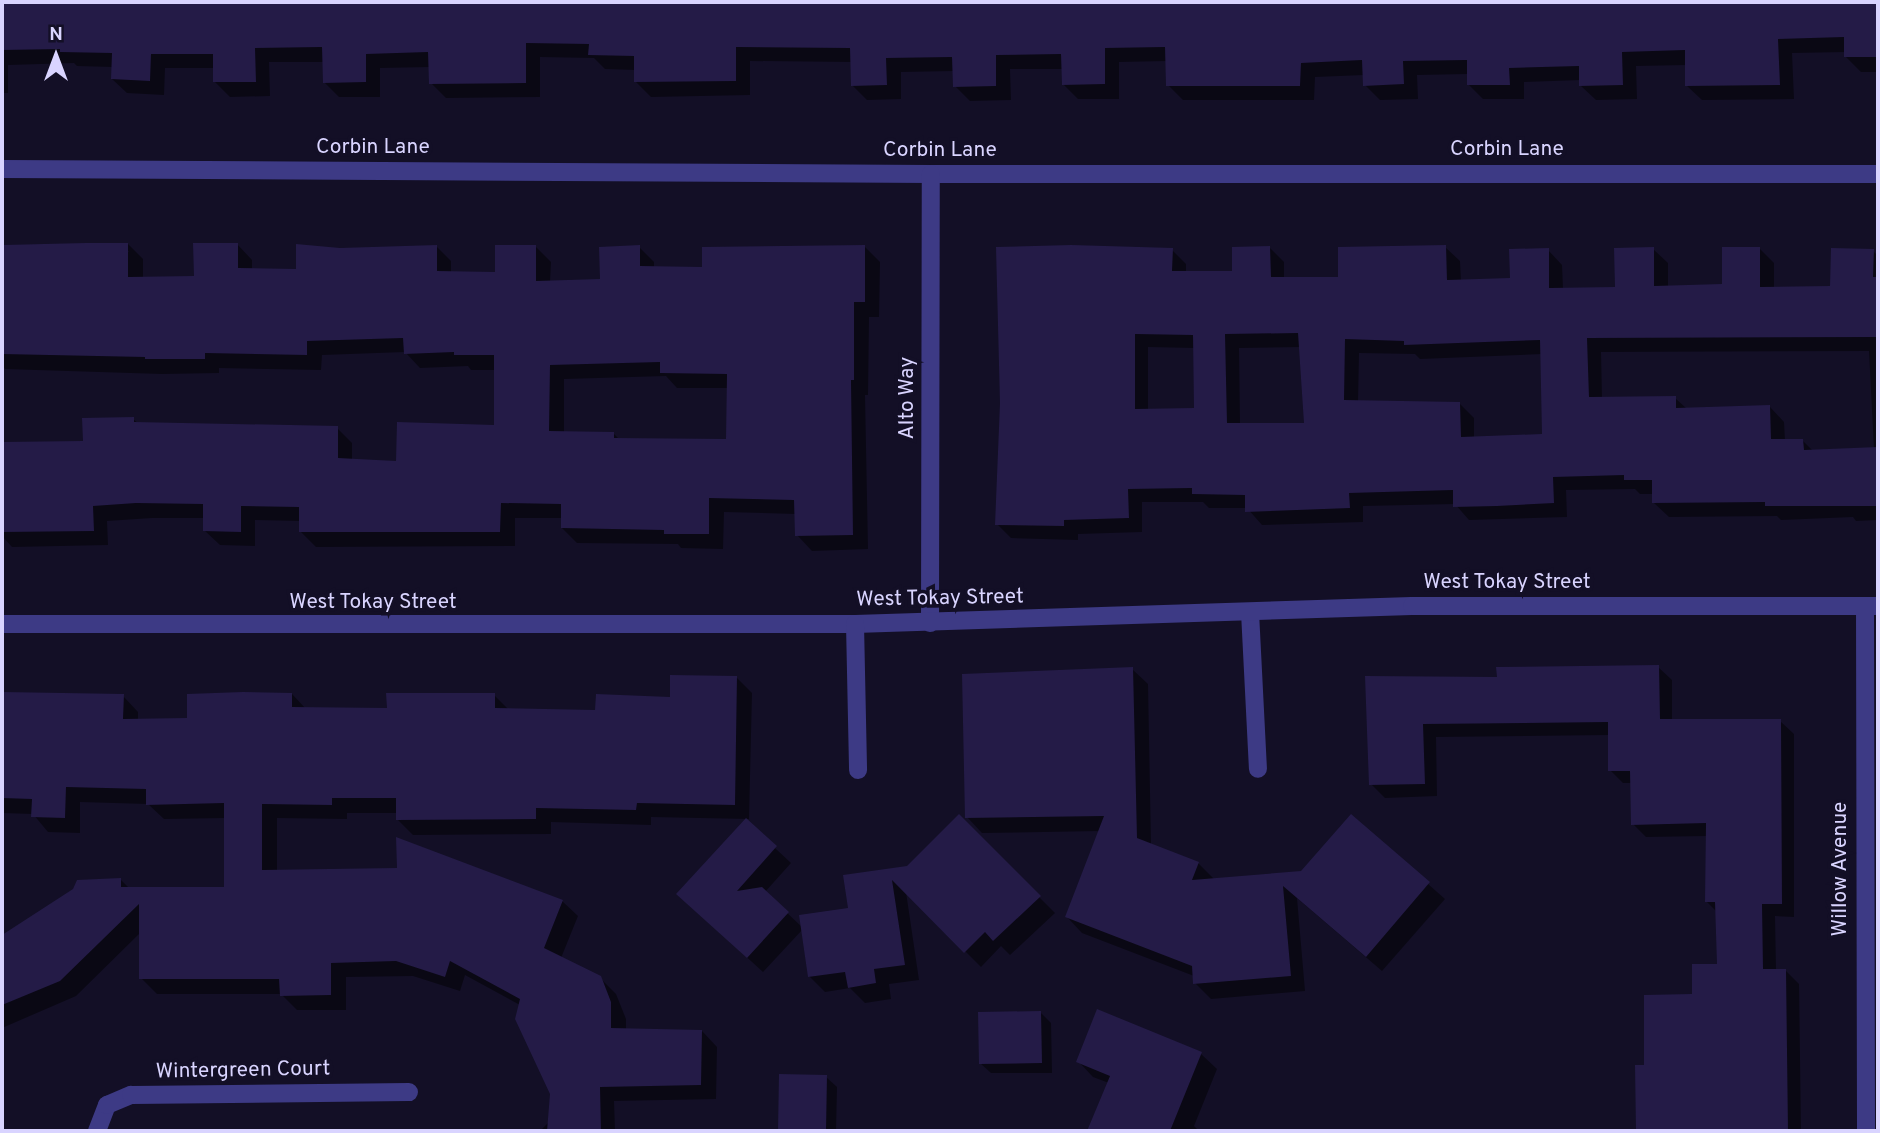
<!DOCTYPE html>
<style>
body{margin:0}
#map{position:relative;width:1880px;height:1133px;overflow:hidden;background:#130f26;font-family:Overpass,sans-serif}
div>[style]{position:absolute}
.shadow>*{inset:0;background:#0007}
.building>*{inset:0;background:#241b47}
.minor>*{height:18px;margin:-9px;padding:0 9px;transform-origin:9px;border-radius:9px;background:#3d3a85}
span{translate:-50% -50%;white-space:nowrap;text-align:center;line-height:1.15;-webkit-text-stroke:7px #130f26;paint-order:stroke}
.street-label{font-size:21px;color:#d9d4ff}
.frame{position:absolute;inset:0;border:4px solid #d9d4ff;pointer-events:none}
.north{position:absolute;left:21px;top:21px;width:70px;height:70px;-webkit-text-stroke:5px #130f26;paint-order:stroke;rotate:0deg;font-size:19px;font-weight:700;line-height:28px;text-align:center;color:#d9d4ff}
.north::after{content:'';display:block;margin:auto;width:24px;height:32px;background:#d9d4ff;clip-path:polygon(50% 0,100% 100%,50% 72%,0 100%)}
</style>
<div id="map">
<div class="shadow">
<i style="clip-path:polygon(2px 2px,1878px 2px,1878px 72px,1861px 72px,1846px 57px,1846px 52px,1792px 53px,1794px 99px,1702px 100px,1687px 86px,1687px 65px,1636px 66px,1637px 99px,1596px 100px,1581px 86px,1581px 80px,1524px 82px,1524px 99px,1483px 99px,1468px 84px,1468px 74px,1417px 75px,1418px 99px,1380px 100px,1365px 85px,1364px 75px,1315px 77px,1314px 100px,1183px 100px,1168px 85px,1167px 61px,1119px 62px,1119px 99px,1078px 99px,1063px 84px,1063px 69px,1010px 69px,1011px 100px,970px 101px,955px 86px,954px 71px,901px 72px,901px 99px,867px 100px,852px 85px,852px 62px,750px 61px,750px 95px,651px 97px,636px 82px,636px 70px,605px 69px,594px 58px,540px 57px,540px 97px,446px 98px,431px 83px,430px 67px,380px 68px,380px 97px,339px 97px,324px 82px,324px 62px,269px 62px,270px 96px,230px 97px,215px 82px,215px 68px,165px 68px,164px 95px,127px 93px,112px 79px,113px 67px,77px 66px,74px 63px,8px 65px,8px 93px,2px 93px)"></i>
<i style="clip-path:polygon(evenodd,128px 244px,143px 259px,143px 278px,195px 278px,237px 244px,252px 260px,252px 270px,298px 271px,340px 249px,436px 246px,451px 261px,451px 273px,497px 274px,536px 247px,551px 262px,550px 282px,601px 281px,639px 247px,654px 262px,654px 268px,704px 269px,865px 247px,880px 262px,879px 317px,869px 317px,868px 395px,865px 395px,868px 549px,812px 551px,797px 535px,796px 514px,724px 512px,723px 549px,681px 548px,678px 544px,577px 543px,562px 528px,562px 518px,515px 518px,515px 546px,316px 547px,301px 532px,301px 521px,255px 520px,255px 546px,220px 545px,204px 530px,205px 518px,152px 518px,107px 521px,108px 545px,12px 547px,2px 536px,2px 444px,85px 442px,133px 419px,139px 424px,337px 428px,352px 443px,352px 461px,397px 462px,495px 427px,495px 370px,471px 370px,468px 366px,420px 368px,405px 352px,322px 355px,321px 370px,219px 368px,219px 373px,162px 374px,5px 369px,2px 365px,2px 245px,128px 244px,666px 376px,677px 388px,728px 388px,727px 441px,619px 439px,613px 433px,564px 433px,564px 379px,666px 376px)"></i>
<i style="clip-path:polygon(evenodd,1445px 247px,1460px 261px,1461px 282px,1511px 280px,1548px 250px,1562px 265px,1563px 289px,1616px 288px,1653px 249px,1668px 263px,1668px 287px,1724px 286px,1760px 249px,1774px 263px,1774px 288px,1832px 288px,1873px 251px,1878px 256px,1878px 520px,1856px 521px,1853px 517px,1781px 520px,1777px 516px,1669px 517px,1654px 503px,1654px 494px,1640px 494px,1635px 489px,1566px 490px,1567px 517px,1469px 520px,1455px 504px,1363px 506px,1363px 522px,1262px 525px,1247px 508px,1209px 508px,1203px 502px,1142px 502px,1142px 532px,1078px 534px,1078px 540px,1011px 538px,997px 524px,1172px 250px,1186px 264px,1186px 273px,1234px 273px,1270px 248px,1284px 262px,1284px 279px,1339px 279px,1445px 247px,1148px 347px,1195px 348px,1196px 410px,1148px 411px,1148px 347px,1445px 247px,1300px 347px,1306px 424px,1240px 424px,1239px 348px,1300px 347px,1445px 247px,1869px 351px,1874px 449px,1813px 451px,1803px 441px,1785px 441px,1784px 422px,1770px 407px,1687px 409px,1675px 398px,1602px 399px,1601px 352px,1869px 351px,1445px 247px,1359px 353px,1415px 354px,1420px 359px,1542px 354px,1544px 435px,1474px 438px,1474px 418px,1459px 403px,1358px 402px,1359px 353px)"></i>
<i style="clip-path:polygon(1658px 667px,1672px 680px,1672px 721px,1780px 721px,1794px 734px,1794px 917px,1775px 916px,1776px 970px,1785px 970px,1799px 984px,1801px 1131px,1638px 1131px,1637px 1067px,1646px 1067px,1719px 966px,1717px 912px,1706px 901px,1707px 836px,1646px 837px,1633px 824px,1632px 783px,1623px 783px,1610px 770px,1610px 735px,1436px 737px,1437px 796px,1385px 798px,1371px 784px,1367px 678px,1498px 679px)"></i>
<i style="clip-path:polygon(1132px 669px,1148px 684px,1151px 845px,1198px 863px,1215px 880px,1302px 873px,1351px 816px,1445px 899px,1382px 971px,1297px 898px,1305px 991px,1211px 999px,1195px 983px,1194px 976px,1082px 933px,1067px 917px,1100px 831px,982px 833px,967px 817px)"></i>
<i style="clip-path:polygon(737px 678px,752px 693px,749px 819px,651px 817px,651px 825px,551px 822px,551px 834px,413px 835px,398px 820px,398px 813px,347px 813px,347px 819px,277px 818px,277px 871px,562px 901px,578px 916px,561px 958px,600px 978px,616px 994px,626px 1019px,626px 1030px,702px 1031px,717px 1047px,716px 1099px,614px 1101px,615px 1131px,540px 1131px,549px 1122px,552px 1094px,520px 1005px,465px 975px,460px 991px,413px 976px,346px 977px,346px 1010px,297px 1010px,281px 994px,157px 994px,141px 978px,141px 932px,76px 996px,2px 1028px,2px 936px,121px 880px,129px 888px,226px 888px,226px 818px,164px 819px,148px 804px,80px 802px,80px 833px,48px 832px,33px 814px,2px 813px,2px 694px,123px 696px,138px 712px,138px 721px,189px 720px,292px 694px,306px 709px,389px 710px,494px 695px,509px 710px,597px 712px,672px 698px)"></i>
<i style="clip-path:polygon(959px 817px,1055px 913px,1010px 955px,1001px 946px,981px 967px,906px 892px,919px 980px,889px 984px,891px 999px,865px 1003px,850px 988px,825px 992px,809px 976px,803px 929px,763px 972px,694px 909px,746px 821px,791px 863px,765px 892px,803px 928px,850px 909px,908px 867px)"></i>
<i style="clip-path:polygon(1098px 1011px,1201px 1054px,1217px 1069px,1194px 1126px,1199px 1131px,1093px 1131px,1090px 1129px,1109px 1083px,1093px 1077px,1078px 1061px)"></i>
<i style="clip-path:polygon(1041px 1013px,1051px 1023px,1052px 1073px,991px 1073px,980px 1063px)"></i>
<i style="clip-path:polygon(781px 1076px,826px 1077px,837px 1087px,836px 1131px,780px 1131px)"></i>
</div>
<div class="building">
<i style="clip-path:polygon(2px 2px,1878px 2px,1878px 57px,1844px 57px,1844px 37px,1778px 39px,1780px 85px,1685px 86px,1685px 50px,1622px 52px,1623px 85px,1579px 86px,1579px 66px,1509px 68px,1510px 85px,1467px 85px,1467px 60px,1403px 61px,1404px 84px,1363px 86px,1362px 60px,1301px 63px,1300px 86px,1166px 86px,1165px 47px,1105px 48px,1105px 84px,1062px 85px,1061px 54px,996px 55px,996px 86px,953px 87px,952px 57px,886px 58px,887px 85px,851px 86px,850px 48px,736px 47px,736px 81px,634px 82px,634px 56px,588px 55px,589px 44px,526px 43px,526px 83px,429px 84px,428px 52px,366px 54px,366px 82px,323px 83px,322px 47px,255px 48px,256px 82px,213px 82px,213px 54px,151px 54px,150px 81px,111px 79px,112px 53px,60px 52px,60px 49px,2px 50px)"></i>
<i style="clip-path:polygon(evenodd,86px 243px,128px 243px,128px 277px,194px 276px,193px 243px,238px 243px,238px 268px,296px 269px,296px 244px,340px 248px,437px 245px,437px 271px,495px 272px,495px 245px,536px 245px,536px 281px,600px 279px,599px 247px,640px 245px,640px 266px,702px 267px,702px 247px,865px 245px,865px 302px,854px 302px,854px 380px,851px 380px,853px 535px,795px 536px,794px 500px,709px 498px,709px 534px,664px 534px,664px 530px,561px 528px,561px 504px,501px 503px,500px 532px,299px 532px,299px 507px,241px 506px,241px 532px,203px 531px,203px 504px,136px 503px,93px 506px,94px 531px,2px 532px,2px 442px,83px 441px,82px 418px,134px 417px,134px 422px,338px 426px,338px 458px,396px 461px,397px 422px,494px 425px,494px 355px,454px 355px,454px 352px,404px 354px,403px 338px,307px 341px,307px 355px,205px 353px,205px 359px,145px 359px,145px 357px,2px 354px,2px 245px,86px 243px,660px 362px,660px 373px,727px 374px,726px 439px,614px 438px,614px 432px,549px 431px,550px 365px,660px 362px)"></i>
<i style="clip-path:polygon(evenodd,1071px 245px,1173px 248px,1172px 271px,1232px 271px,1232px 247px,1270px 246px,1271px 277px,1338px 277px,1338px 247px,1446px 245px,1447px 280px,1510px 278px,1509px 249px,1549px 248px,1549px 288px,1615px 287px,1614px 248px,1654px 247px,1654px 286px,1722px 284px,1722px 247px,1760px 247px,1760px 287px,1830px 286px,1831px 248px,1874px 249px,1873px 277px,1878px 277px,1878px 337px,1587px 338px,1589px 397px,1676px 396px,1676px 408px,1770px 405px,1771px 439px,1803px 439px,1804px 450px,1878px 447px,1878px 506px,1765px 506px,1765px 502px,1652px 503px,1652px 480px,1624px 480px,1624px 475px,1553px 477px,1554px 503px,1497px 506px,1453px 507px,1453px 490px,1349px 493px,1350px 508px,1245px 512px,1245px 495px,1192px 494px,1192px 488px,1128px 489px,1129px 518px,1064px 520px,1064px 526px,995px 525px,1000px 403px,996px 247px,1071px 245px,1298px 333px,1304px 423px,1227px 423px,1225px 334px,1298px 333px,1071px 245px,1135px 334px,1193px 335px,1194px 408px,1135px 409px,1135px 334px,1071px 245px,1345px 339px,1404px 341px,1404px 345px,1540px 340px,1542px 434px,1461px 437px,1460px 402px,1344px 400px,1345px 339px)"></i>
<i style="clip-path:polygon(1659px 665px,1660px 719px,1781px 719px,1782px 904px,1762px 904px,1763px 969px,1786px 969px,1788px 1131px,1636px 1131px,1635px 1065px,1644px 1065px,1644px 995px,1692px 994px,1692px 964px,1717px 964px,1715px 902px,1705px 902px,1706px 823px,1631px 825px,1630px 771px,1608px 771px,1608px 722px,1423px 724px,1425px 784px,1369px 785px,1365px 676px,1497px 677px,1496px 667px)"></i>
<i style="clip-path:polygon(1133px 667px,1137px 838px,1199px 862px,1192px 880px,1301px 871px,1351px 814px,1430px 882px,1366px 957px,1283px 886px,1291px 976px,1193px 984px,1192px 966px,1065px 917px,1104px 816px,965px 818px,962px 674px)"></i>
<i style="clip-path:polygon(670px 675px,737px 676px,735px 805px,637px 803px,636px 810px,536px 808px,536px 819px,396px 820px,396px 798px,332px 798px,332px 805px,262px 804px,262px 870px,397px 868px,396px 837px,563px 900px,544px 948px,601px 976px,611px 1002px,611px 1028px,702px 1030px,701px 1085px,600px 1087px,601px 1131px,547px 1131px,550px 1094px,515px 1019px,520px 999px,450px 961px,445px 977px,396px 961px,331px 963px,331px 995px,280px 996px,279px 979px,139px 979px,139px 904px,60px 981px,2px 1005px,2px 935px,73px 889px,77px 880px,121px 878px,121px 887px,224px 887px,224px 803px,146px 805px,146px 789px,66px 787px,65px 818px,31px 817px,32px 799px,2px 798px,2px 692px,124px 694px,123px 719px,187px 718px,187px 694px,243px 692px,292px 693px,292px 707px,387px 708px,386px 693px,495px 693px,495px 708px,595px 710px,596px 694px,670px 697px)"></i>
<i style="clip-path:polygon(959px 814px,1041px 896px,993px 941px,985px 932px,964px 953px,892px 880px,905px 965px,874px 969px,876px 983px,848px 988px,845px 972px,808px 977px,799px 915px,848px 908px,843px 875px,907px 866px)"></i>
<i style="clip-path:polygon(746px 818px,777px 846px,737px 891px,762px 887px,789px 912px,747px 958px,676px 894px)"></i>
<i style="clip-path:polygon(1097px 1009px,1202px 1052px,1170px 1131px,1087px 1131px,1110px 1076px,1076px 1062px)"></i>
<i style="clip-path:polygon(1041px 1011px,1042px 1063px,979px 1064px,978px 1012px)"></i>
<i style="clip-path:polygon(779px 1074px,827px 1075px,826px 1131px,778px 1131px)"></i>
</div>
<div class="minor">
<i style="left:2px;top:169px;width:929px;rotate:0.31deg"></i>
<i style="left:931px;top:174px;width:947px"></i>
<i style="left:1865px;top:606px;width:525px;rotate:89.89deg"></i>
<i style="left:1250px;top:612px;width:157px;rotate:87.1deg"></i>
<i style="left:930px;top:623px;width:449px;rotate:-89.9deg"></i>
<i style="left:2px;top:624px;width:853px"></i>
<i style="left:855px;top:624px;width:557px;rotate:-1.85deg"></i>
<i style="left:1412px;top:606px;width:466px"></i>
<i style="left:855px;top:624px;width:146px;rotate:88.8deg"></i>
<i style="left:97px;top:1131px;width:28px;rotate:-69deg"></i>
<i style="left:107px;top:1105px;width:26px;rotate:-23deg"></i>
<i style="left:131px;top:1095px;width:278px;rotate:-0.6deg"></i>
</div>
<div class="street-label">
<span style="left:373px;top:148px">Corbin Lane</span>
<span style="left:1507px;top:150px">Corbin Lane</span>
<span style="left:940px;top:151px">Corbin Lane</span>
<span style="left:908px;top:398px;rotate:-90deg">Alto Way</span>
<span style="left:1507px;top:583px">West Tokay Street</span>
<span style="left:940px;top:599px;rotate:-1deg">West Tokay Street</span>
<span style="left:373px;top:603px">West Tokay Street</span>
<span style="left:1841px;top:869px;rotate:-90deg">Willow Avenue</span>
<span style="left:243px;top:1071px;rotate:-1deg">Wintergreen Court</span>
</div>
<div class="frame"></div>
<div class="north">N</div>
</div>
